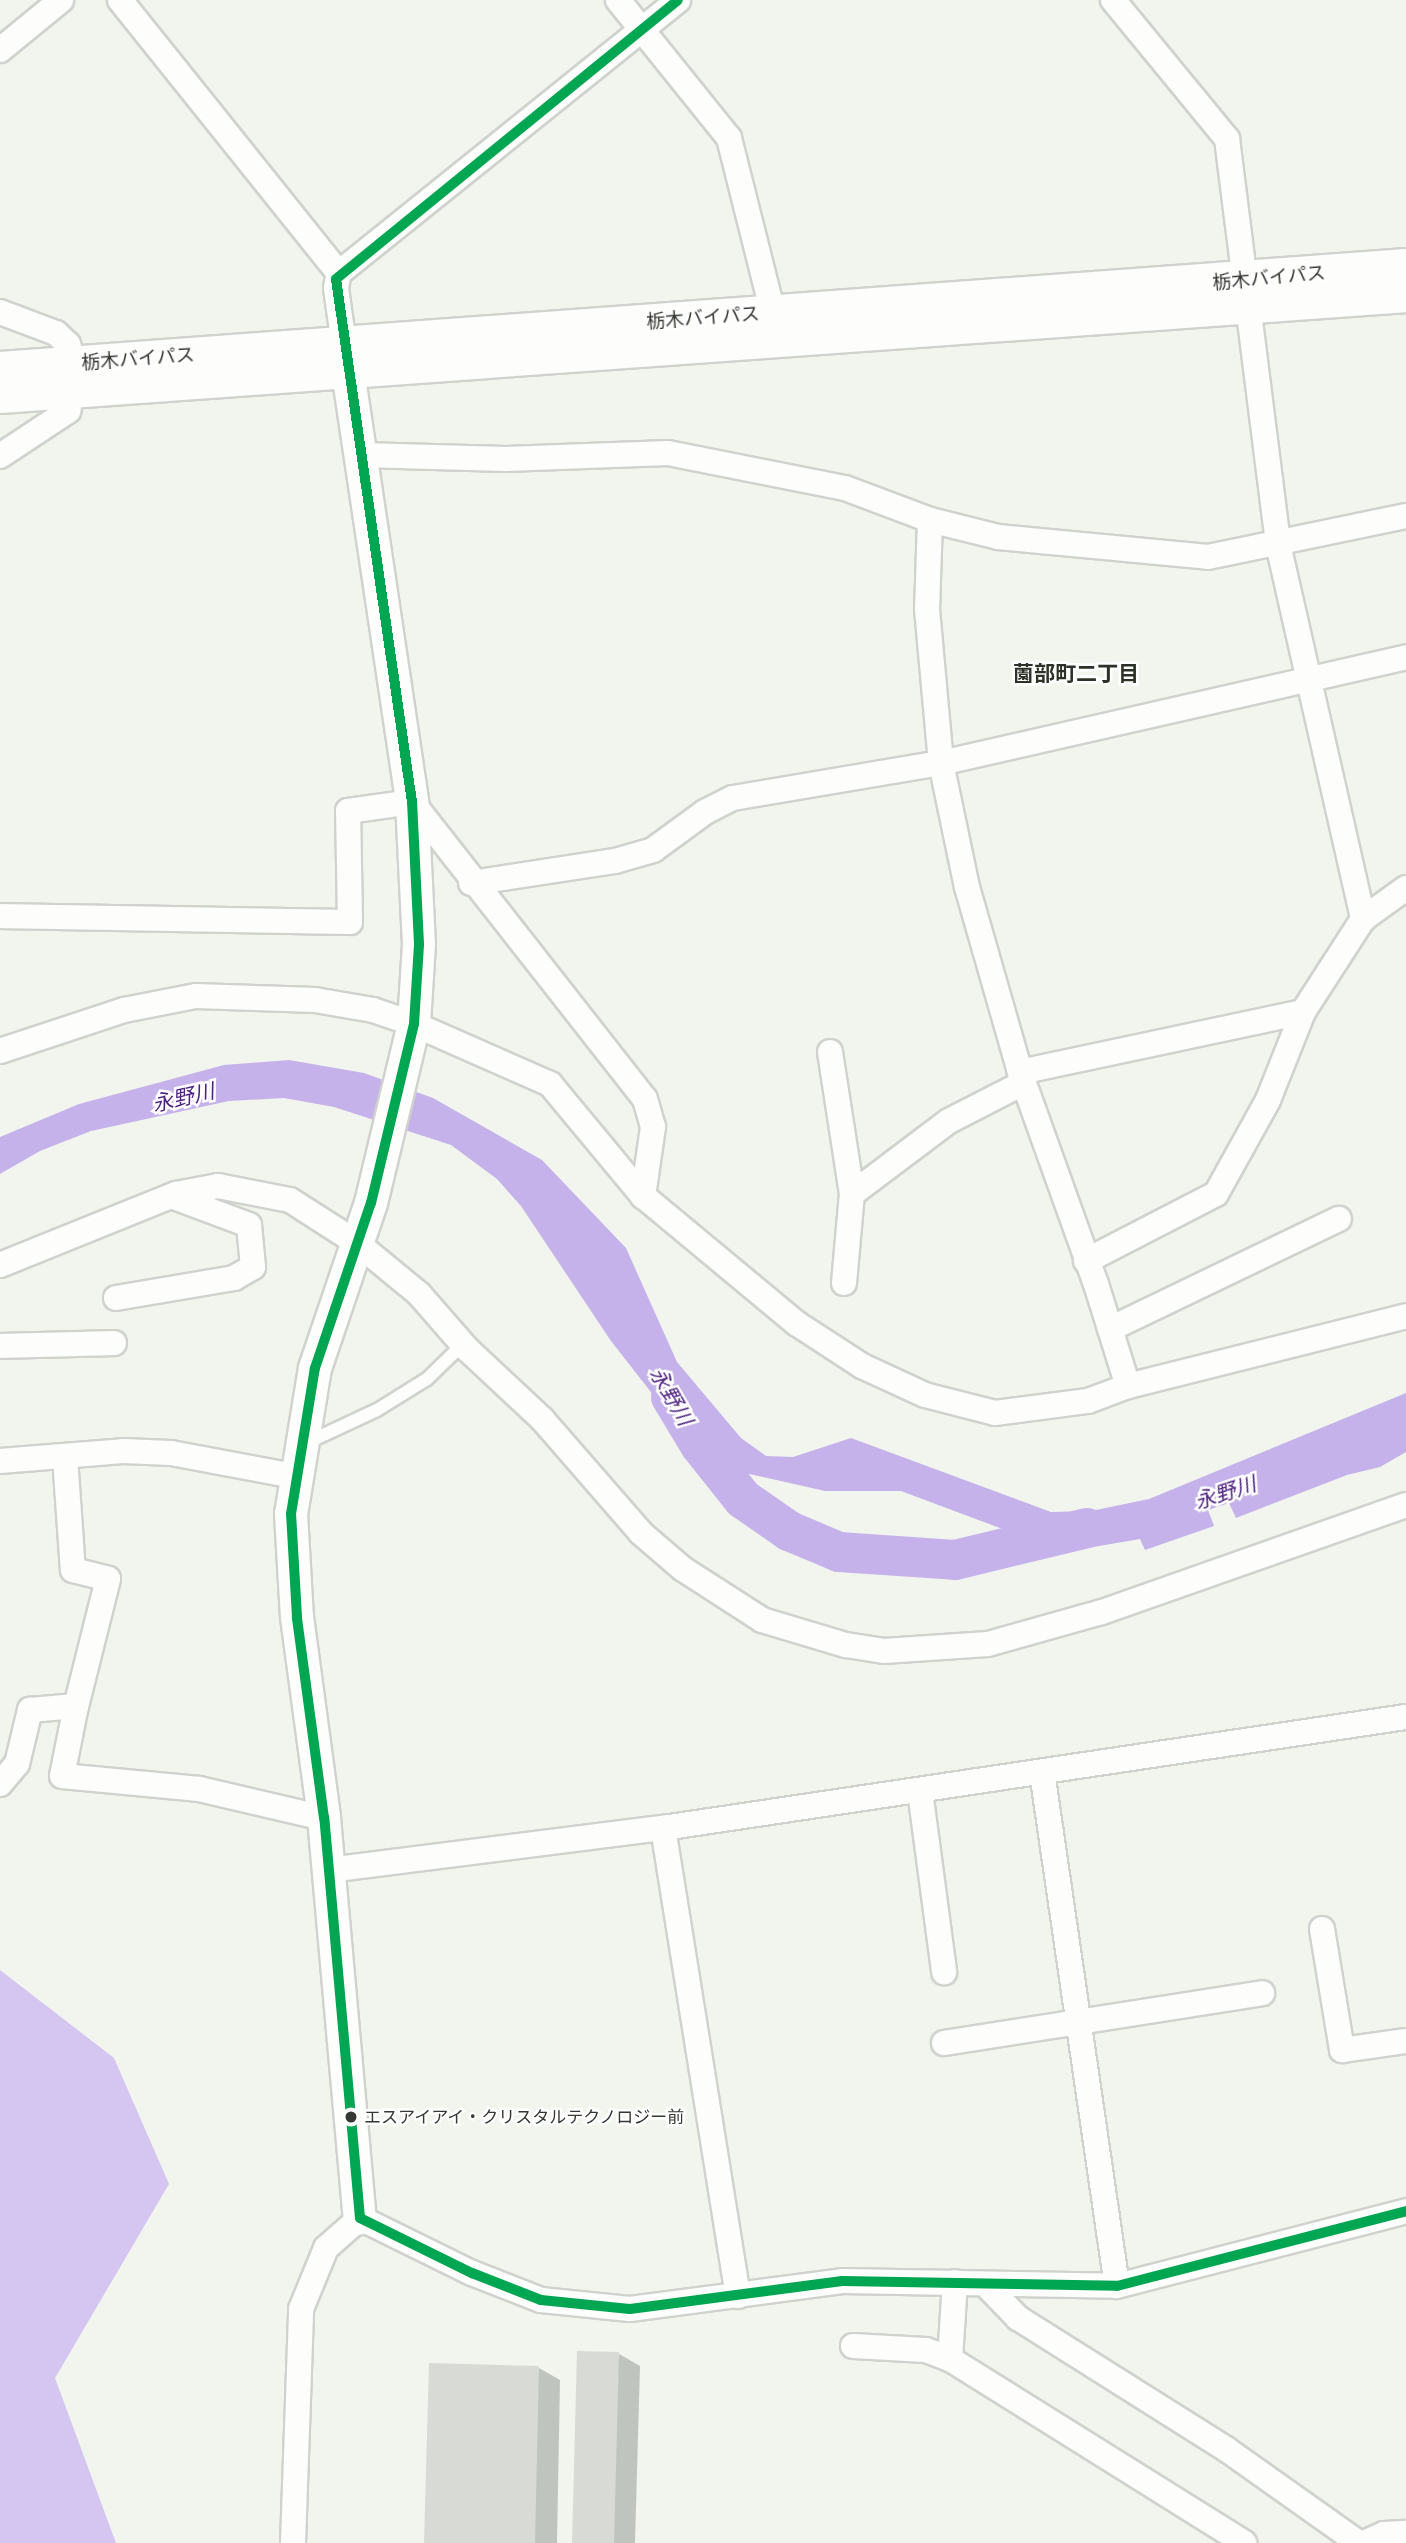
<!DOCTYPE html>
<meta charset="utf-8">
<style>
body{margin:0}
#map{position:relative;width:1406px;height:2543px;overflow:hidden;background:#f1f5ee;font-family:Quicksand,"Noto Sans JP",sans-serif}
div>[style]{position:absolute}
.forest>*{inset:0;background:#d4c6f1}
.water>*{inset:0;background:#c6b2ea}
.shadow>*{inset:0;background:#0003}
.river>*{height:40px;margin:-20px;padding:0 20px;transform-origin:20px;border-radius:20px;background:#c6b2ea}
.building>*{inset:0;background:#d8dbd5}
.roads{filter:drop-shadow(2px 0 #cfd2cd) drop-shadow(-2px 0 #cfd2cd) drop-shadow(0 2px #cfd2cd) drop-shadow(0 -2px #cfd2cd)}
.service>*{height:12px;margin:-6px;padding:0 6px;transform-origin:6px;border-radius:6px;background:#fdfefc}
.minor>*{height:24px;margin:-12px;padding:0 12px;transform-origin:12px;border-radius:12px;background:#fdfefc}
.tertiary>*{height:32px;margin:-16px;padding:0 16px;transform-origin:16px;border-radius:16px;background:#fdfefc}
.secondary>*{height:35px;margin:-17.5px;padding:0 17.5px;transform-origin:17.5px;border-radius:17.5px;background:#fdfefc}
.bus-1>*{height:10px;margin:-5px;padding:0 5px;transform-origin:5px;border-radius:5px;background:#00a651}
.dots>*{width:19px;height:19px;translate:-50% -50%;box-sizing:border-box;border:4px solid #fff;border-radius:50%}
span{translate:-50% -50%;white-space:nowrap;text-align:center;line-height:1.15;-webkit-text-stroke:5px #fff;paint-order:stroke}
.bus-label{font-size:17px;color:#353833}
.left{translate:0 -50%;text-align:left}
.street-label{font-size:19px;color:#353833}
.neighbourhood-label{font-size:21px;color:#2c3228;font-weight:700}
.water-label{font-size:21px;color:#4d2181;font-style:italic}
</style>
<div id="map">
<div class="forest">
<i style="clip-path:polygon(0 1970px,114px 2058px,169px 2184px,55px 2378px,116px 2543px,0 2543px)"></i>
</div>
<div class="water">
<i style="clip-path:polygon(289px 1060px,364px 1073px,433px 1098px,542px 1160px,626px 1248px,677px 1362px,741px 1438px,766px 1456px,793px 1457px,851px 1438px,1051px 1512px,1091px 1511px,1149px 1499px,1406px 1393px,1406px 1452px,1380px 1467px,1347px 1475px,1236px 1518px,1229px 1503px,1208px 1510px,1214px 1526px,1145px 1550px,1140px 1539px,1064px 1552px,901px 1491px,825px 1491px,727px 1469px,672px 1419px,611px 1341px,521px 1206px,497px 1179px,451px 1145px,334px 1107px,284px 1098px,229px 1101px,91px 1131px,40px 1151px,0 1174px,0 1137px,79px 1104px,224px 1065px)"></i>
</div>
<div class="shadow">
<i style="clip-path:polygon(619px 2354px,640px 2366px,635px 2543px,573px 2543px)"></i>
<i style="clip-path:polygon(539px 2368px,560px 2380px,557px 2543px,426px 2543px)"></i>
</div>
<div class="river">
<i style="left:671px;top:1397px;width:56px;rotate:58.9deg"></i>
<i style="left:700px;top:1445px;width:69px;rotate:51.5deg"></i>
<i style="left:743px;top:1499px;width:56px;rotate:34.8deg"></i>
<i style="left:789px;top:1531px;width:54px;rotate:22.8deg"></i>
<i style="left:839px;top:1552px;width:116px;rotate:3.9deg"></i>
<i style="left:955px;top:1560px;width:136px;rotate:-13.6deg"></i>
</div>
<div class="building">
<i style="clip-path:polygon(577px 2351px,619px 2352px,614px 2543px,572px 2543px)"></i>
<i style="clip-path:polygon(429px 2363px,539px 2366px,535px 2543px,424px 2543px)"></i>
</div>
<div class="roads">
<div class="service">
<i style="left:304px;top:1444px;width:81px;rotate:-25deg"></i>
<i style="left:377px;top:1410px;width:59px;rotate:-31.8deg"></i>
<i style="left:427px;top:1379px;width:50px;rotate:-44.2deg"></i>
</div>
<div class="minor">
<i style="left:120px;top:0;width:350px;rotate:51.3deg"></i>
<i style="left:618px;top:0;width:177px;rotate:51.2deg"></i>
<i style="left:729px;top:138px;width:180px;rotate:75.9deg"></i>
<i style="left:1113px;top:0;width:180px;rotate:50.6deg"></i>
<i style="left:1227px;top:139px;width:408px;rotate:82.8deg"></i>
<i style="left:1278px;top:544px;width:385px;rotate:77.2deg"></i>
<i style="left:0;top:50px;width:79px;rotate:-39.3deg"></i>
<i style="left:0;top:312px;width:60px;rotate:20.6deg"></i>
<i style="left:56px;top:333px;width:16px;rotate:43deg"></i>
<i style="left:68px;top:344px;width:21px;rotate:73deg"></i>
<i style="left:344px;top:345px;width:58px;rotate:-98deg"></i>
<i style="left:336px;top:288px;width:15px;rotate:-79deg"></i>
<i style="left:339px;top:273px;width:435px;rotate:-38.8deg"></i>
<i style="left:361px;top:455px;width:145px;rotate:1.6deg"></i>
<i style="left:506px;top:459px;width:162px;rotate:-2.1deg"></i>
<i style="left:668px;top:453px;width:180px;rotate:11.2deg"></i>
<i style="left:845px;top:488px;width:91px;rotate:20.6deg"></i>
<i style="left:930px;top:520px;width:70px;rotate:14deg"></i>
<i style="left:998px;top:537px;width:211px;rotate:5.4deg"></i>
<i style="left:1208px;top:557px;width:202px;rotate:-11.7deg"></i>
<i style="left:0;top:456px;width:82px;rotate:-33.5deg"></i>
<i style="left:68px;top:411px;width:23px;rotate:-77deg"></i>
<i style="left:930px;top:520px;width:89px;rotate:91.9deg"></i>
<i style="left:927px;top:609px;width:155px;rotate:84.8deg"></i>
<i style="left:941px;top:763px;width:127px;rotate:78.2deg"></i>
<i style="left:967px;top:887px;width:192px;rotate:74deg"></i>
<i style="left:1020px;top:1072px;width:225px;rotate:70.3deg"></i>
<i style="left:1096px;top:1284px;width:107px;rotate:72.6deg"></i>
<i style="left:471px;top:883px;width:146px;rotate:-8.7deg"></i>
<i style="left:615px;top:861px;width:40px;rotate:-16deg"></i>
<i style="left:653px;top:850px;width:64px;rotate:-36.2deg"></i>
<i style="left:705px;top:812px;width:31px;rotate:-27deg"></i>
<i style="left:733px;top:798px;width:211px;rotate:-9.6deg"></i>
<i style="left:941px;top:763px;width:477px;rotate:-12.8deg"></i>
<i style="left:0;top:916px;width:350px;rotate:1deg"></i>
<i style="left:350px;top:922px;width:111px;rotate:-91deg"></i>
<i style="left:348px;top:811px;width:65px;rotate:-8deg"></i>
<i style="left:412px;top:802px;width:377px;rotate:51.9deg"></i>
<i style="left:645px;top:1099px;width:29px;rotate:74deg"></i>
<i style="left:653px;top:1127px;width:70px;rotate:98.2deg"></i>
<i style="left:0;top:1051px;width:131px;rotate:-18.3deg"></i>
<i style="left:124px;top:1010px;width:73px;rotate:-11deg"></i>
<i style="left:196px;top:996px;width:119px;rotate:1.9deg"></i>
<i style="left:315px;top:1000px;width:59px;rotate:9.8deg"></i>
<i style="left:373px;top:1010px;width:43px;rotate:18.9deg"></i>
<i style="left:414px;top:1024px;width:149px;rotate:23.8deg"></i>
<i style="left:550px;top:1084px;width:146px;rotate:50.3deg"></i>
<i style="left:643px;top:1196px;width:199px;rotate:39.7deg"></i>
<i style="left:796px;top:1323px;width:79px;rotate:33.1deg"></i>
<i style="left:862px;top:1366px;width:69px;rotate:24.7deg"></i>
<i style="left:925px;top:1395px;width:72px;rotate:14.4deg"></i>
<i style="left:995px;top:1413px;width:94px;rotate:-7.4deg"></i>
<i style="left:1088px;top:1401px;width:43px;rotate:-20.6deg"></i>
<i style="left:1128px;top:1386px;width:287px;rotate:-14.1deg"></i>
<i style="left:830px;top:1052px;width:144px;rotate:81.2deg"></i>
<i style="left:1020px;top:1072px;width:289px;rotate:-12deg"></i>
<i style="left:1086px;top:1261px;width:146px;rotate:-27.3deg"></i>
<i style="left:1216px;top:1194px;width:107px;rotate:-61deg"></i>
<i style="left:1268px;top:1100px;width:95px;rotate:-68.3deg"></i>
<i style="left:1303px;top:1012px;width:111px;rotate:-57.2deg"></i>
<i style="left:1363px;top:919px;width:53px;rotate:-35.8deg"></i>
<i style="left:0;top:1265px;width:190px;rotate:-22deg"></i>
<i style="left:176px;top:1194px;width:43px;rotate:-10.8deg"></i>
<i style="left:218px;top:1186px;width:73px;rotate:11deg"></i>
<i style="left:290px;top:1200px;width:80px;rotate:32.7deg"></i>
<i style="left:357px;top:1243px;width:80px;rotate:39.4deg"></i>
<i style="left:419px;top:1294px;width:73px;rotate:48.9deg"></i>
<i style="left:467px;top:1349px;width:103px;rotate:43deg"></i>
<i style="left:542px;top:1419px;width:151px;rotate:49deg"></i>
<i style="left:641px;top:1533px;width:55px;rotate:40.6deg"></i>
<i style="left:683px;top:1569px;width:94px;rotate:32.8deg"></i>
<i style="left:762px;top:1620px;width:88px;rotate:16.6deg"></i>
<i style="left:846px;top:1645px;width:38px;rotate:9deg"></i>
<i style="left:884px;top:1651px;width:104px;rotate:-3.9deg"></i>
<i style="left:988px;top:1644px;width:118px;rotate:-15.7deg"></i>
<i style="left:1102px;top:1612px;width:322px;rotate:-19.4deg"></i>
<i style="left:844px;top:1283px;width:89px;rotate:-84.9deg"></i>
<i style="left:852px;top:1194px;width:121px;rotate:-37deg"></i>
<i style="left:949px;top:1121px;width:83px;rotate:-27.2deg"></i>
<i style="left:116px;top:1298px;width:120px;rotate:-9.6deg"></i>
<i style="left:234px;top:1278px;width:22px;rotate:-30deg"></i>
<i style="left:253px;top:1267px;width:42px;rotate:-95.4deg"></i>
<i style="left:249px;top:1225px;width:83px;rotate:-159.6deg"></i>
<i style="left:1110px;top:1329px;width:254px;rotate:-25.7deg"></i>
<i style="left:0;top:1346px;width:114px;rotate:-1.5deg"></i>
<i style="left:65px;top:1457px;width:113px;rotate:86deg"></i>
<i style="left:73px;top:1570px;width:36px;rotate:14deg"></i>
<i style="left:108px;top:1579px;width:131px;rotate:104.1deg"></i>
<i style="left:0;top:1461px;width:123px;rotate:-4.6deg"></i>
<i style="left:123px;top:1451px;width:48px;rotate:2.4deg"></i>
<i style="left:171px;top:1453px;width:125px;rotate:10.6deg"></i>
<i style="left:1042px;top:1772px;width:519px;rotate:81.7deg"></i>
<i style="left:0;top:1784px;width:26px;rotate:-50deg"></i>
<i style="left:17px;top:1764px;width:56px;rotate:-76.5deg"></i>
<i style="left:30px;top:1710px;width:46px;rotate:-5deg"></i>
<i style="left:76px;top:1706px;width:71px;rotate:101.3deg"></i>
<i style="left:62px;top:1776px;width:138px;rotate:5.4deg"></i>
<i style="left:199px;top:1789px;width:128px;rotate:13.1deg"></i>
<i style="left:920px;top:1791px;width:183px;rotate:82.4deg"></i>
<i style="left:663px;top:1828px;width:474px;rotate:80.9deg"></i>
<i style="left:329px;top:1870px;width:337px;rotate:-7.2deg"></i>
<i style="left:663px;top:1828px;width:751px;rotate:-8.5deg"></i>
<i style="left:1322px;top:1929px;width:123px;rotate:80.6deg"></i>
<i style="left:1342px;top:2050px;width:65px;rotate:-8deg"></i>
<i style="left:944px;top:2043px;width:322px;rotate:-8.9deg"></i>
<i style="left:986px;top:2285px;width:46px;rotate:45.9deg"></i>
<i style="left:1018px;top:2318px;width:246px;rotate:32.2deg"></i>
<i style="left:1226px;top:2449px;width:163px;rotate:35.3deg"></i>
<i style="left:853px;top:2346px;width:73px;rotate:3.1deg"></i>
<i style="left:926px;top:2350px;width:26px;rotate:21deg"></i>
<i style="left:950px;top:2359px;width:347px;rotate:32deg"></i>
<i style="left:950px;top:2359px;width:77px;rotate:-86.3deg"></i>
<i style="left:293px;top:2543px;width:234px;rotate:-88deg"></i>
<i style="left:301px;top:2309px;width:66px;rotate:-67.7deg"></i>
<i style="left:326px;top:2248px;width:45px;rotate:-41.4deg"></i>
<i style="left:360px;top:2218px;width:125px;rotate:26.2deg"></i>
<i style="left:472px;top:2273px;width:74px;rotate:21.4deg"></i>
<i style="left:541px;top:2300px;width:89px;rotate:5.8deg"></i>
<i style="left:630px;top:2309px;width:214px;rotate:-7.5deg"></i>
<i style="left:842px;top:2281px;width:275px;rotate:1deg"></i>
<i style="left:1117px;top:2286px;width:299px;rotate:-14.5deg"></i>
<i style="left:1364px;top:2543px;width:22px;rotate:-24deg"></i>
<i style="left:1384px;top:2534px;width:22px;rotate:-3deg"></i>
</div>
<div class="tertiary">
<i style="left:344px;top:345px;width:462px;rotate:81.5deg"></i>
<i style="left:412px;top:802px;width:142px;rotate:87.2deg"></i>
<i style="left:419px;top:944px;width:80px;rotate:93.6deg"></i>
<i style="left:414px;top:1024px;width:184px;rotate:103.5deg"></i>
<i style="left:371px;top:1203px;width:174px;rotate:108.7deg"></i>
<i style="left:315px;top:1368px;width:148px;rotate:99.3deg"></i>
<i style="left:291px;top:1514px;width:103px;rotate:86.7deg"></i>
<i style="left:297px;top:1617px;width:203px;rotate:82.3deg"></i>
<i style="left:324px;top:1818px;width:402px;rotate:84.9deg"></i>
</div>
<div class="secondary">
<i style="left:0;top:369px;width:1410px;rotate:-4.19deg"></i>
<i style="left:0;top:395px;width:1410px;rotate:-4.11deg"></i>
</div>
</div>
<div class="bus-1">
<i style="left:360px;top:2218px;width:402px;rotate:-95.1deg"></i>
<i style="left:324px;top:1818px;width:203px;rotate:-97.7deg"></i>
<i style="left:297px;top:1617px;width:103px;rotate:-93.3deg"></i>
<i style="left:291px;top:1514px;width:148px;rotate:-80.7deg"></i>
<i style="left:315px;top:1368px;width:174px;rotate:-71.3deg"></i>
<i style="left:371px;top:1203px;width:184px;rotate:-76.5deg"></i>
<i style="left:414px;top:1024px;width:80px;rotate:-86.4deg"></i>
<i style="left:419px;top:944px;width:142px;rotate:-92.8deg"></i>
<i style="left:412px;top:802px;width:528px;rotate:-98.27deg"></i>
<i style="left:336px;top:279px;width:441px;rotate:-39.2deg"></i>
<i style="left:360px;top:2218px;width:125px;rotate:26.2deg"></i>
<i style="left:472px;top:2273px;width:74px;rotate:21.4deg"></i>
<i style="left:541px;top:2300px;width:89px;rotate:5.8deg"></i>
<i style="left:630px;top:2309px;width:214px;rotate:-7.5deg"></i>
<i style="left:842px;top:2281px;width:275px;rotate:1deg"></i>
<i style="left:1117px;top:2286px;width:299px;rotate:-14.5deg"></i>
</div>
<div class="dots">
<i style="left:351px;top:2117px;background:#353833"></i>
</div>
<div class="bus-label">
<span class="left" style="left:364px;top:2117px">エスアイアイ・クリスタルテクノロジー前</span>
</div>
<div class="street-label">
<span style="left:1269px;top:278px;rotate:-5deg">栃木バイパス</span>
<span style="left:703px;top:318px;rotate:-4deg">栃木バイパス</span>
<span style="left:138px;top:359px;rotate:-4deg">栃木バイパス</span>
</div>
<div class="neighbourhood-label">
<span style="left:1076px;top:673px">薗部町二丁目</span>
</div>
<div class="water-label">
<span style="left:183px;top:1097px;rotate:-13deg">永野川</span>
<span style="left:672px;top:1396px;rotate:60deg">永野川</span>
<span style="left:1225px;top:1492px;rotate:-18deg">永野川</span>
</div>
</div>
